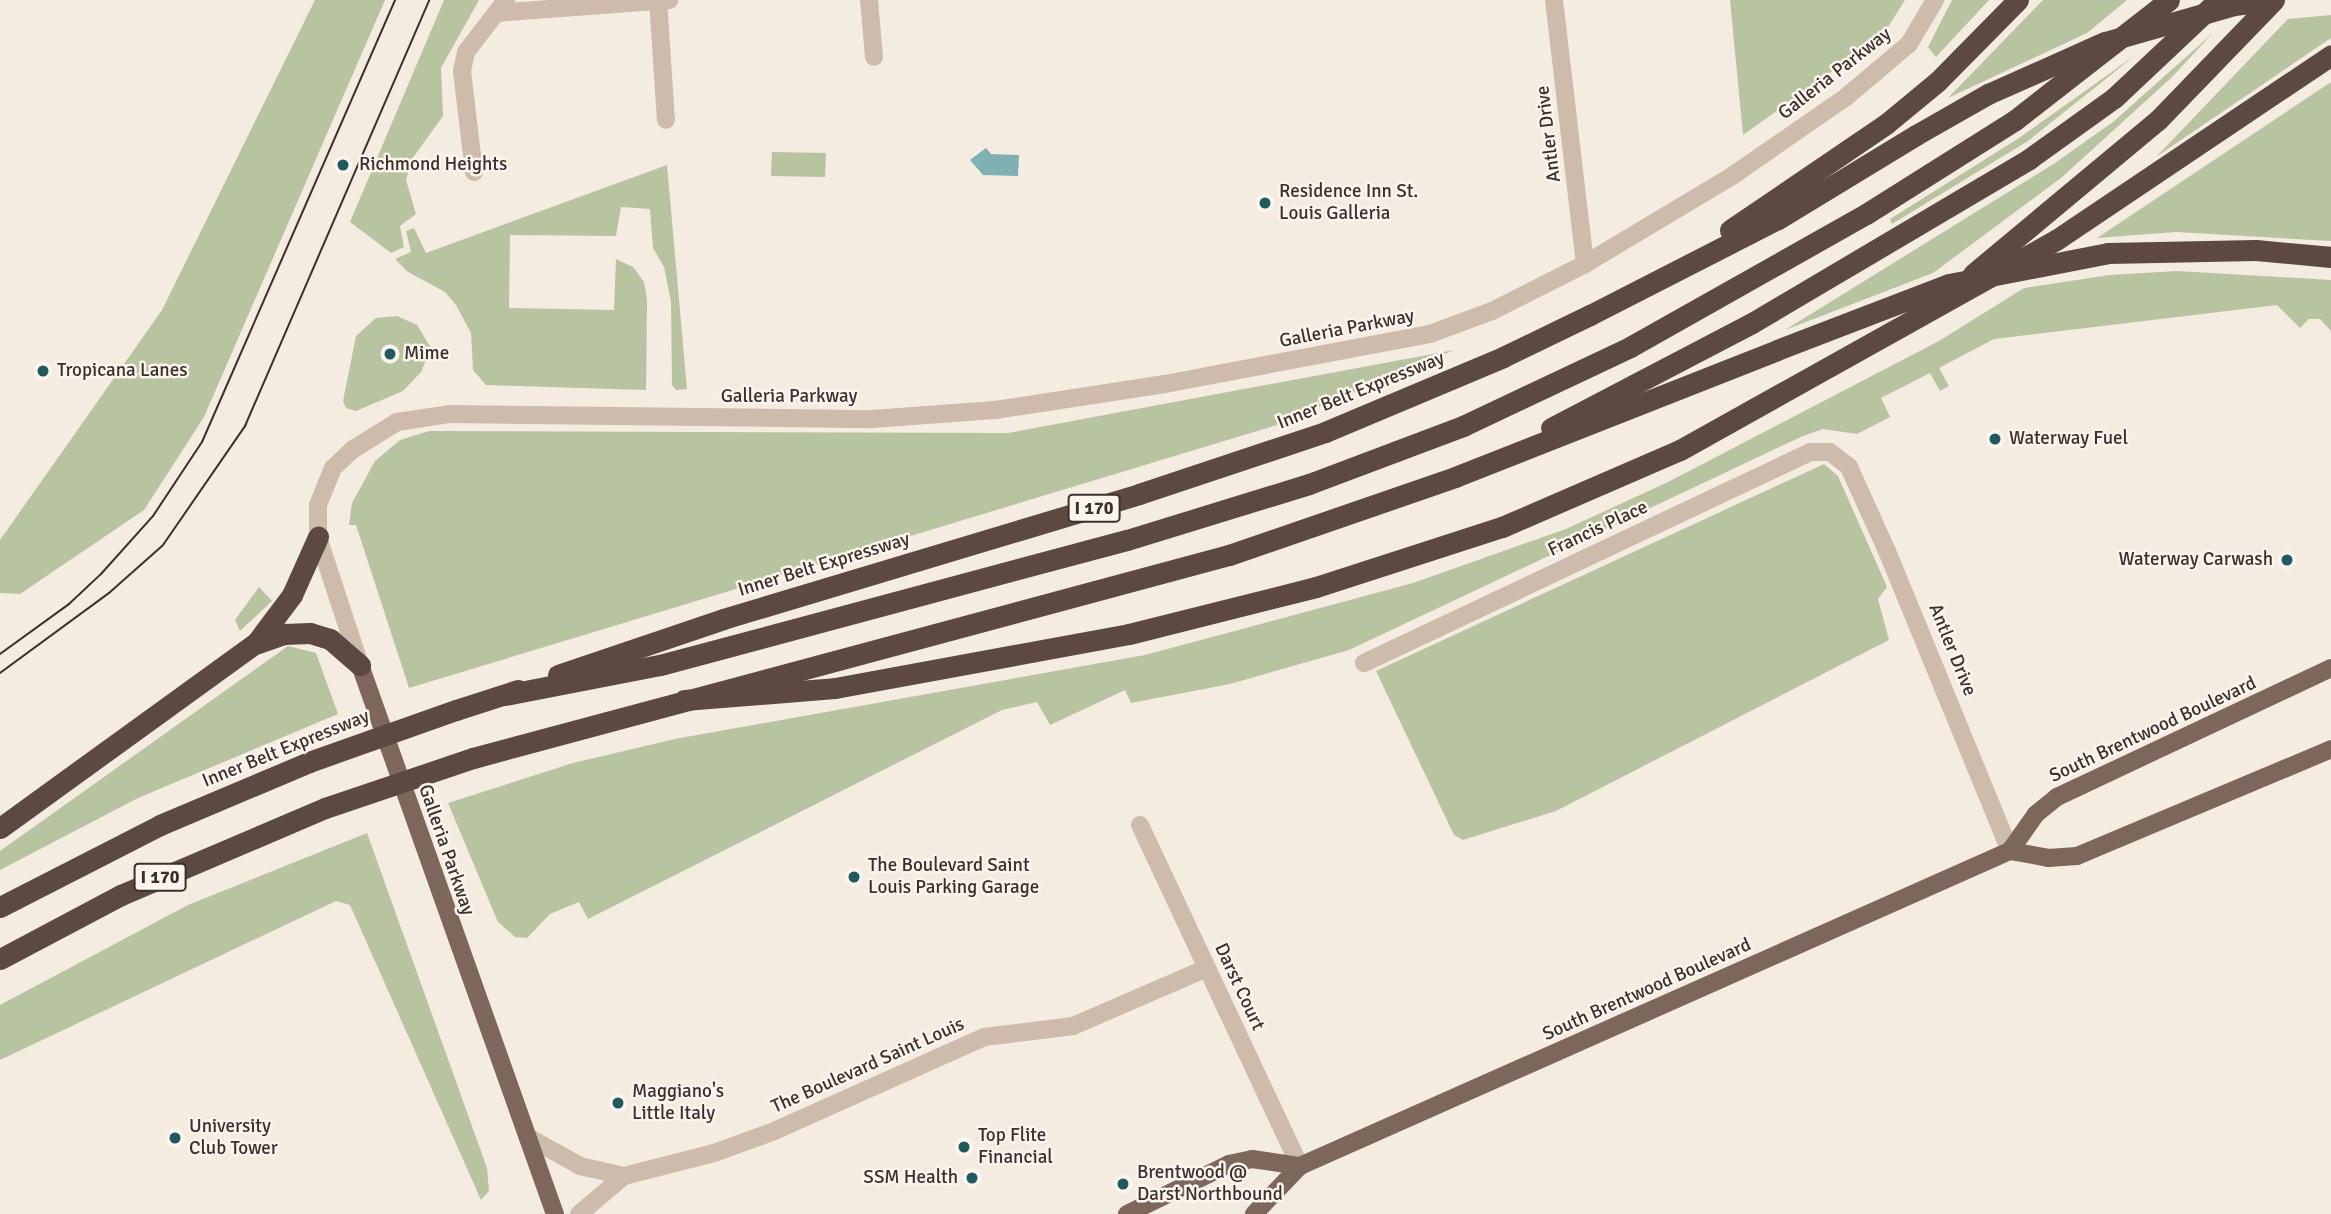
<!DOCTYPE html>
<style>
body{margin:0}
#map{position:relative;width:2331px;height:1214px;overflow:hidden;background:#f4ebe1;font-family:Signika,sans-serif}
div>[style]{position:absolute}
.green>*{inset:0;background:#b8c4a0}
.water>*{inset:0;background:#7fb0b2}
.street>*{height:18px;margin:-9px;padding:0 9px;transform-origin:9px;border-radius:9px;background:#cdbbac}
.primary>*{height:18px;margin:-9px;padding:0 9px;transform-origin:9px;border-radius:9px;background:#7d675c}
.highway>*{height:21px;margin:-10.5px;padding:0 10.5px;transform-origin:10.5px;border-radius:10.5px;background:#5c4a42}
.tram>*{height:2px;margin:-1px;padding:0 1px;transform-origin:1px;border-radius:1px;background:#3b302b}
.highway-bridge>*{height:21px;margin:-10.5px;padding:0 10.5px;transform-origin:10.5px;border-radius:10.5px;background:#5c4a42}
.dots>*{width:19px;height:19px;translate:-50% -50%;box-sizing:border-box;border:4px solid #fbf5ee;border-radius:50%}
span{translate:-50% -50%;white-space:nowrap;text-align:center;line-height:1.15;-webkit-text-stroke:5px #fbf5ee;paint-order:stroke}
.shield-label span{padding:2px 5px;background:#fbf5ee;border:2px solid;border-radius:5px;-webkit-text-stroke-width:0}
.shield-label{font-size:18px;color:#3b302b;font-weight:700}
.street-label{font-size:19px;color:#3b302b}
.poi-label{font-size:19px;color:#3b302b}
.left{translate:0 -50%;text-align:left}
.right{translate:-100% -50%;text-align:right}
</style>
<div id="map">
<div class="green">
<i style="clip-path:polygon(315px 0,385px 0,204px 417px,144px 510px,20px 594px,0 593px,0 540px,162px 310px)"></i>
<i style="clip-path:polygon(444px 0,479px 0,441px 68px,443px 116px,412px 159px,406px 180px,416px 214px,400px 226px,404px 247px,391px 253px,350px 222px)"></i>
<i style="clip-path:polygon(1730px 0,1905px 0,1883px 35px,1743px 135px)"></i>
<i style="clip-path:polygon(1952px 0,1989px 0,1936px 57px,1928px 47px)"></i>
<i style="clip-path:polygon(2043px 0,2127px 0,2087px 33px,1948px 98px)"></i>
<i style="clip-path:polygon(2331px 15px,2331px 38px,2156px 157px,2288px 19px)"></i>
<i style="clip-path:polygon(2213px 33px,2171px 78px,2061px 178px,1933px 273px,1785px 330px,2052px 165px,2113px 122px)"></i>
<i style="clip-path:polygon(2137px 54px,2028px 141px,1892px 224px,1890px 219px,2019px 138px)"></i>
<i style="clip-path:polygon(2331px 82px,2331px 241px,2176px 232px,2097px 238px)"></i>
<i style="clip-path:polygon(772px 152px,826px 153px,825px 177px,771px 176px)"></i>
<i style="clip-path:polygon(667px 165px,687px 389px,676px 390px,672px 385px,671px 302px,664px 267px,653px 248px,650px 209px,621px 207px,616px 236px,510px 235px,509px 308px,614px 310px,616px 259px,633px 267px,644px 282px,647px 300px,646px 390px,486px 385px,473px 370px,471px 333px,456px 305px,445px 292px,408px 272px,395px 259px,411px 252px,406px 231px,414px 228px,426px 253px)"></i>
<i style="clip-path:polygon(2177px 271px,2331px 280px,2331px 331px,2320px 319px,2309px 319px,2300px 328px,2277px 305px,1994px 339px,1939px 368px,1949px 386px,1940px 391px,1930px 373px,1881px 398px,1890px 417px,1857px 434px,1823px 429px,1803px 436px,1349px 650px,1230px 684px,1131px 703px,1125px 690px,1050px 725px,1037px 702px,1002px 710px,588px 919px,579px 902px,550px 914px,527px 938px,515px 937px,498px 922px,448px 803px,573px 763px,675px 739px,1145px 655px,1413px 583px,1566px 529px,1668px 482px,1939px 341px,2024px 288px,2110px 275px)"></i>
<i style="clip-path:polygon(397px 316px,417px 325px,431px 348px,421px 372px,403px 391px,356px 411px,346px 408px,343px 401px,356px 336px,376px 318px)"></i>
<i style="clip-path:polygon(1454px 350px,1280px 424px,409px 688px,356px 525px,349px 525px,352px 503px,375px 461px,400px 440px,429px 431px,1008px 433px)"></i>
<i style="clip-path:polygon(1824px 464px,1838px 476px,1887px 587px,1878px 599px,1889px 640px,1556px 811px,1463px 840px,1454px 835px,1376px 671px)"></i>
<i style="clip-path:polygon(259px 587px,272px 601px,240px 631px,235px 620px)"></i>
<i style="clip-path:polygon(288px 646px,316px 653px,338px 714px,138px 798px,0 870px,0 851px)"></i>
<i style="clip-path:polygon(367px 833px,487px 1168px,489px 1191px,481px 1200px,350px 905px,336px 901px,0 1060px,0 1005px,188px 905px)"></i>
</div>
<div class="water">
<i style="clip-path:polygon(986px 148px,991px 154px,1019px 155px,1018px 176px,983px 175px,970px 160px)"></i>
</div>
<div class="street">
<i style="left:658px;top:0;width:120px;rotate:86.2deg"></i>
<i style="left:869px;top:0;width:57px;rotate:85deg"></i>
<i style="left:1554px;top:0;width:266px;rotate:83.3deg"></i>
<i style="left:496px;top:13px;width:174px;rotate:-4.3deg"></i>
<i style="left:474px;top:172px;width:102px;rotate:-96.8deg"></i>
<i style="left:462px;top:71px;width:19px;rotate:-78deg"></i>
<i style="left:466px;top:52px;width:66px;rotate:-52.4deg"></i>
<i style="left:1364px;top:663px;width:493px;rotate:-25.3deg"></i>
<i style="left:1810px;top:452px;width:20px"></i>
<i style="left:1830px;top:452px;width:24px;rotate:38deg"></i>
<i style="left:1849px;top:467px;width:92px;rotate:65.7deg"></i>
<i style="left:1887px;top:551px;width:324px;rotate:67.7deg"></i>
<i style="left:360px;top:665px;width:135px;rotate:-108.2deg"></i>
<i style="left:318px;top:537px;width:32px;rotate:-90deg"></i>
<i style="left:318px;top:505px;width:40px;rotate:-68deg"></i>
<i style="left:333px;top:468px;width:26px;rotate:-43deg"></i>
<i style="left:352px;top:450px;width:53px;rotate:-31.9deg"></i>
<i style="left:397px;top:422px;width:54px;rotate:-8.6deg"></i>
<i style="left:450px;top:414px;width:422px;rotate:0.7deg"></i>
<i style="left:872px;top:419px;width:123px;rotate:-4.2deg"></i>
<i style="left:995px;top:410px;width:172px;rotate:-8.7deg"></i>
<i style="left:1165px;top:384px;width:270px;rotate:-10.7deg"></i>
<i style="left:1430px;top:334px;width:66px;rotate:-20.4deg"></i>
<i style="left:1492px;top:311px;width:104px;rotate:-26.8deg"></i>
<i style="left:1585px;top:264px;width:171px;rotate:-30.9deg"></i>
<i style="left:1732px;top:176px;width:139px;rotate:-34.7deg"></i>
<i style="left:1846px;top:97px;width:82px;rotate:-40.1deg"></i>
<i style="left:1909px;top:44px;width:51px;rotate:-59.4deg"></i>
<i style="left:1140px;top:825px;width:377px;rotate:64.9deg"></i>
<i style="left:528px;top:1137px;width:60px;rotate:29.1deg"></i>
<i style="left:580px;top:1166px;width:45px;rotate:12.8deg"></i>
<i style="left:579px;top:1214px;width:59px;rotate:-40.2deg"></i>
<i style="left:624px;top:1176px;width:93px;rotate:-14.3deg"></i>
<i style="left:714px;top:1153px;width:62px;rotate:-19.9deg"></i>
<i style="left:772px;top:1132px;width:232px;rotate:-24.1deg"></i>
<i style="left:984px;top:1037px;width:90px;rotate:-7deg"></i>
<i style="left:1073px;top:1026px;width:146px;rotate:-23.4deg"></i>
</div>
<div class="primary">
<i style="left:360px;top:665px;width:583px;rotate:70.45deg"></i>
<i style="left:2010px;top:851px;width:39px;rotate:10deg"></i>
<i style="left:2048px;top:858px;width:29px;rotate:-4deg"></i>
<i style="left:2077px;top:856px;width:276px;rotate:-22.8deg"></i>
<i style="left:1127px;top:1214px;width:114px;rotate:-26.1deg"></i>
<i style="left:1229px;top:1164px;width:24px;rotate:-12deg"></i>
<i style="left:1252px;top:1159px;width:49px;rotate:8.3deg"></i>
<i style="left:1254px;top:1214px;width:66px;rotate:-46.2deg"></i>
<i style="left:1300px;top:1166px;width:777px;rotate:-23.93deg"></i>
<i style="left:2010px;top:851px;width:45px;rotate:-54.9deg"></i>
<i style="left:2036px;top:814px;width:27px;rotate:-39deg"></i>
<i style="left:2057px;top:797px;width:303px;rotate:-25.2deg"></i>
</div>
<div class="highway">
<i style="left:1730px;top:230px;width:189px;rotate:-34.2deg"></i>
<i style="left:1886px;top:124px;width:67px;rotate:-39.6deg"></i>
<i style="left:1938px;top:81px;width:114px;rotate:-45.4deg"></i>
<i style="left:2108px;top:253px;width:148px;rotate:-1.2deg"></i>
<i style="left:2256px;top:250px;width:75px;rotate:5.3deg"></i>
<i style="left:1973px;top:274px;width:241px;rotate:-39.8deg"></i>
<i style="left:2158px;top:120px;width:167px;rotate:-46deg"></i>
<i style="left:1551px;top:428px;width:227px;rotate:-27.6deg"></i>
<i style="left:1752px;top:323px;width:322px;rotate:-30.6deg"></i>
<i style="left:2029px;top:159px;width:105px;rotate:-35.7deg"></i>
<i style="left:2114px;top:98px;width:133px;rotate:-43.2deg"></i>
<i style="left:258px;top:643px;width:28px;rotate:-19deg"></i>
<i style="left:284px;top:634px;width:26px;rotate:-2deg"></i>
<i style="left:310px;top:633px;width:21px;rotate:17deg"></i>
<i style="left:330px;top:639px;width:40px;rotate:41deg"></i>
<i style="left:558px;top:675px;width:174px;rotate:-18.7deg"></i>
<i style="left:723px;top:619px;width:434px;rotate:-16.7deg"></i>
<i style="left:1139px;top:494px;width:196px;rotate:-18.4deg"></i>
<i style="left:1325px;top:432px;width:193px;rotate:-22.8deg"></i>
<i style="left:1503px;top:357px;width:97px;rotate:-25.8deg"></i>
<i style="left:1590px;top:315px;width:211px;rotate:-27.1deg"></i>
<i style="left:1778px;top:219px;width:162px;rotate:-31.3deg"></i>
<i style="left:505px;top:695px;width:158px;rotate:-11deg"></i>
<i style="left:660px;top:665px;width:483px;rotate:-15deg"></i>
<i style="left:1127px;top:540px;width:190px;rotate:-17.1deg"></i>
<i style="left:1309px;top:484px;width:165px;rotate:-20.6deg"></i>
<i style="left:1463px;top:426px;width:185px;rotate:-25.3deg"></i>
<i style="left:1630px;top:347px;width:271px;rotate:-29.4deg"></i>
<i style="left:1866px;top:214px;width:176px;rotate:-32.2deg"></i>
<i style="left:2015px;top:120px;width:195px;rotate:-37.9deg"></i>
<i style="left:684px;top:700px;width:151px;rotate:-4.5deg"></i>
<i style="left:835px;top:688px;width:299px;rotate:-10.4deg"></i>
<i style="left:1129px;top:634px;width:193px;rotate:-14.1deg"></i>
<i style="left:1316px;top:587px;width:195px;rotate:-17.9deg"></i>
<i style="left:1502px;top:527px;width:194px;rotate:-23.4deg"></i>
<i style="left:1680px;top:450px;width:431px;rotate:-29.2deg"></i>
<i style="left:2056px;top:240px;width:331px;rotate:-33.9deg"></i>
<i style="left:456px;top:710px;width:65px;rotate:-17.9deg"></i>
<i style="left:473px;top:758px;width:783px;rotate:-15.03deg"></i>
<i style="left:1229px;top:555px;width:239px;rotate:-19deg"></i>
<i style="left:1455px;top:477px;width:346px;rotate:-21.5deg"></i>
<i style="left:0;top:828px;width:316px;rotate:-35.9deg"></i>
<i style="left:256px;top:643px;width:60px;rotate:-53.1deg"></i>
<i style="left:292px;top:595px;width:64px;rotate:-65.9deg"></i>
<i style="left:0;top:907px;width:180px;rotate:-27.1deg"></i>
<i style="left:160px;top:825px;width:162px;rotate:-22.9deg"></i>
<i style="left:0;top:959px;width:137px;rotate:-27.9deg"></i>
<i style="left:121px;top:895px;width:222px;rotate:-23.1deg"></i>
</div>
<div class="tram">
<i style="left:0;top:654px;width:85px;rotate:-35.9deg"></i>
<i style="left:69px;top:604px;width:44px;rotate:-43.2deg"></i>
<i style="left:101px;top:574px;width:78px;rotate:-48.1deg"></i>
<i style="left:153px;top:516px;width:89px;rotate:-56.5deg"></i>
<i style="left:202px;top:442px;width:482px;rotate:-66.4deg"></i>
<i style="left:0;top:673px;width:135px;rotate:-36.3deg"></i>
<i style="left:109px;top:593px;width:72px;rotate:-41.6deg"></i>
<i style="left:163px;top:545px;width:145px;rotate:-55.4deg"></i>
<i style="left:245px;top:426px;width:464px;rotate:-66.6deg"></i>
</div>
<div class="highway-bridge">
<i style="left:1916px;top:135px;width:83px;rotate:-29.7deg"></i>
<i style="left:1988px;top:94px;width:128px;rotate:-24deg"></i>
<i style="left:2105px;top:42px;width:134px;rotate:-16deg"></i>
<i style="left:2234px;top:5px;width:38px;rotate:-7deg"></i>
<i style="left:1777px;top:350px;width:184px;rotate:-21deg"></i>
<i style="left:1949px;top:284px;width:162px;rotate:-11deg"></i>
<i style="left:309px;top:762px;width:156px;rotate:-19.5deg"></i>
<i style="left:325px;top:808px;width:156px;rotate:-18.7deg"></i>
</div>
<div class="dots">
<i style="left:343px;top:165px;background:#1f5a5e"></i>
<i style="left:1265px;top:203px;background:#1f5a5e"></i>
<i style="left:390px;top:354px;background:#1f5a5e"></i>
<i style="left:43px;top:371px;background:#1f5a5e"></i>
<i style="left:1995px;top:439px;background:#1f5a5e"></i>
<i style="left:2287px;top:560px;background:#1f5a5e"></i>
<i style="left:854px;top:877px;background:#1f5a5e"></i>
<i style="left:618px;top:1103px;background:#1f5a5e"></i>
<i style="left:175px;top:1138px;background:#1f5a5e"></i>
<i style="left:964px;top:1147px;background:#1f5a5e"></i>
<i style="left:972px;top:1178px;background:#1f5a5e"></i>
<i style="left:1123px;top:1184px;background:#1f5a5e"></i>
</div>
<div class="shield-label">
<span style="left:1094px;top:508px">I 170</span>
<span style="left:160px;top:877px">I 170</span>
</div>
<div class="street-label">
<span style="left:1835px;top:74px;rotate:-38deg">Galleria Parkway</span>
<span style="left:1549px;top:134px;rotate:-97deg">Antler Drive</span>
<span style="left:1347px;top:329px;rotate:-11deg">Galleria Parkway</span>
<span style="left:1361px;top:391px;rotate:-22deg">Inner Belt Expressway</span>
<span style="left:789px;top:397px">Galleria Parkway</span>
<span style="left:1598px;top:529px;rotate:-25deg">Francis Place</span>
<span style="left:824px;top:565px;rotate:-17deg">Inner Belt Expressway</span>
<span style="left:1952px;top:650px;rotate:68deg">Antler Drive</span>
<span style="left:2153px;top:730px;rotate:-25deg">South Brentwood Boulevard</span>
<span style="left:286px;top:749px;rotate:-22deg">Inner Belt Expressway</span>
<span style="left:446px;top:850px;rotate:71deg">Galleria Parkway</span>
<span style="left:1239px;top:987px;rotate:65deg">Darst Court</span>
<span style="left:1647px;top:990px;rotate:-24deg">South Brentwood Boulevard</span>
<span style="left:868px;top:1066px;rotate:-24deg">The Boulevard Saint Louis</span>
</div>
<div class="poi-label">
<span class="left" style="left:359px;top:165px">Richmond Heights</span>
<span class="left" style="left:1279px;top:203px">Residence Inn St.<br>Louis Galleria</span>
<span class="left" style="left:404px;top:354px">Mime</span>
<span class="left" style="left:57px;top:371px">Tropicana Lanes</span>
<span class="left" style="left:2009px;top:439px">Waterway Fuel</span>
<span class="right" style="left:2273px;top:560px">Waterway Carwash</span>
<span class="left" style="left:868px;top:877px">The Boulevard Saint<br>Louis Parking Garage</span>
<span class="left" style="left:632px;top:1103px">Maggiano's<br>Little Italy</span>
<span class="left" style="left:189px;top:1138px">University<br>Club Tower</span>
<span class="left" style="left:978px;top:1147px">Top Flite<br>Financial</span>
<span class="left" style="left:1137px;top:1184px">Brentwood @<br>Darst Northbound</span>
<span class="right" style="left:958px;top:1178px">SSM Health</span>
</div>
</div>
